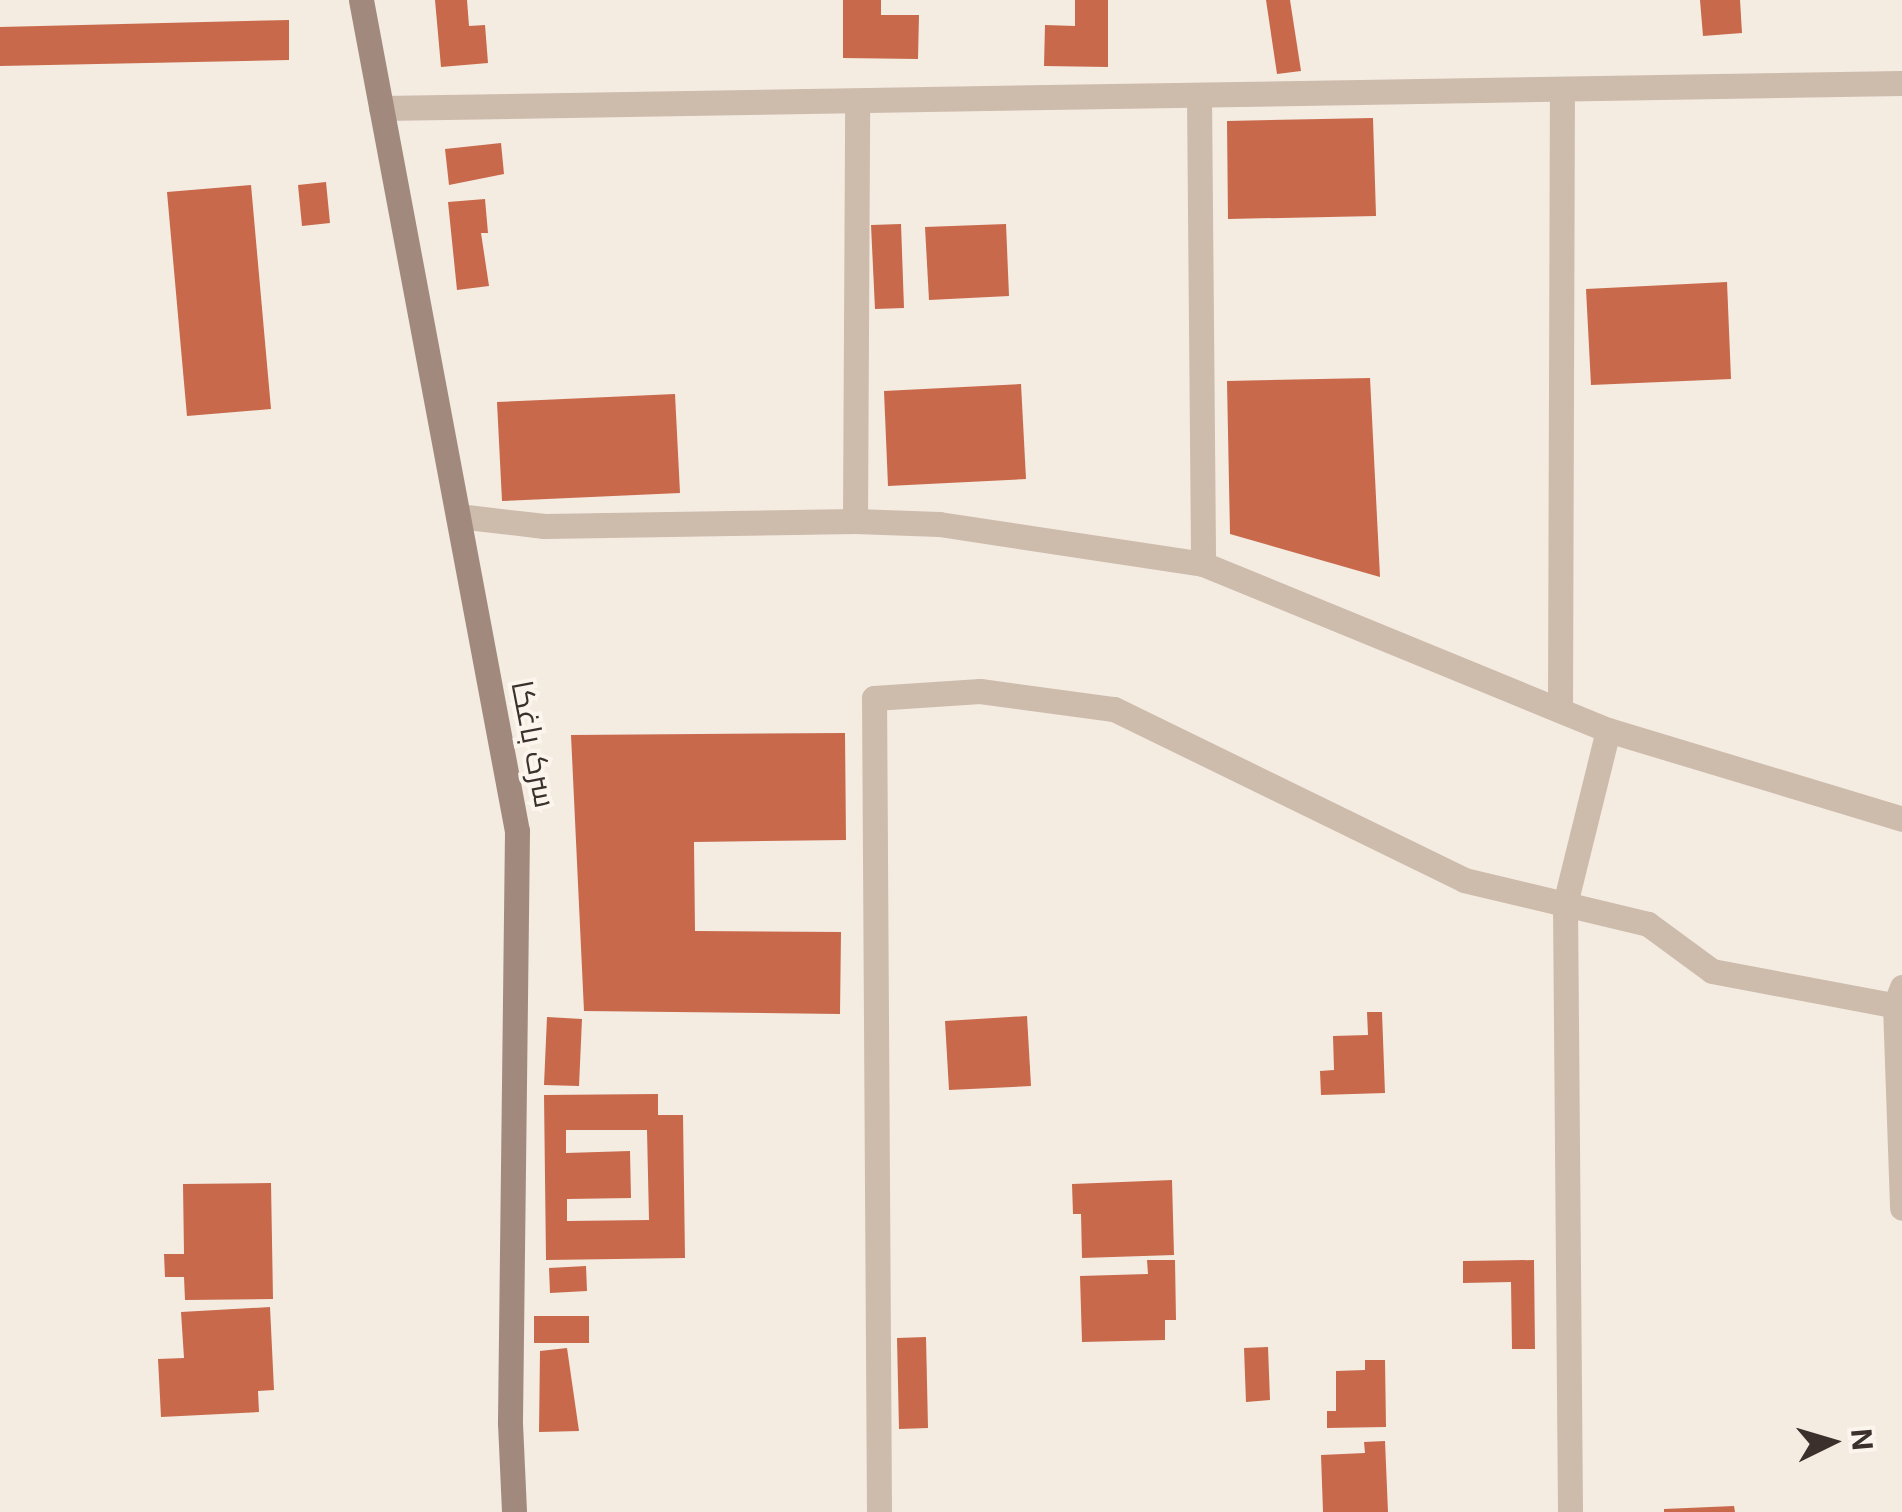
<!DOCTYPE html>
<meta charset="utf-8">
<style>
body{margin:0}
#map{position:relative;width:1902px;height:1512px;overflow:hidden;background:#f4ebe1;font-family:Inter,Cairo,sans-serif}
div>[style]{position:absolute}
.building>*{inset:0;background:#c8694b}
.street>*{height:25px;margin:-12.5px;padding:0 12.5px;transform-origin:12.5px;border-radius:12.5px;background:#cdbbac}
.secondary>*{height:25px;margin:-12.5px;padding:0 12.5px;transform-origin:12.5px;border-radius:12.5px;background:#a18a7d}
span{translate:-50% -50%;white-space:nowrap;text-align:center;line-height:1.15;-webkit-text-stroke:8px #fbf5ee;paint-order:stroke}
.street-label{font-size:30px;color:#3b302b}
.north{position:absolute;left:1782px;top:1392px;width:100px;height:100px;-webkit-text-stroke:8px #fbf5ee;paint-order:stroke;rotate:85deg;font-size:28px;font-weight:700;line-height:40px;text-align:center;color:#3b302b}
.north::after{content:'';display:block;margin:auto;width:35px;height:45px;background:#3b302b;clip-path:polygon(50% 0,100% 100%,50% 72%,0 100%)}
</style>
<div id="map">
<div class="building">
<i style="clip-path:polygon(435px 0,467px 0,469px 26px,485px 25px,488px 63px,441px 67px)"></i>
<i style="clip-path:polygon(843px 0,881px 0,881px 15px,919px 15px,918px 59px,843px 58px)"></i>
<i style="clip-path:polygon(1075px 0,1108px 0,1108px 67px,1044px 66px,1045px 25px,1075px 26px)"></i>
<i style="clip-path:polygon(1266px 0,1290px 0,1301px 71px,1277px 74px)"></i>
<i style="clip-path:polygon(1700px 0,1740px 0,1742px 33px,1703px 36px)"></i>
<i style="clip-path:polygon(289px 20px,289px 60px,0 66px,0 27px)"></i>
<i style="clip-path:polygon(1373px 118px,1376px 216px,1228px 219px,1227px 121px)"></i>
<i style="clip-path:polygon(501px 143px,504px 174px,449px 185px,445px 149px)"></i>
<i style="clip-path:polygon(326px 182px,330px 223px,302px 226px,298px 185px)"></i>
<i style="clip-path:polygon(251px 185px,271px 409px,187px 416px,167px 192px)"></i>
<i style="clip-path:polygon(485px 199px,488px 233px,481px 233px,489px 286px,457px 290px,448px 202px)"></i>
<i style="clip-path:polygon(901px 224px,904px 308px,875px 309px,871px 225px)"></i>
<i style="clip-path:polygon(1006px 224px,1009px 296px,929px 300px,925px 227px)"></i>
<i style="clip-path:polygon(1727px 282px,1731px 379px,1591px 385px,1586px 289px)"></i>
<i style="clip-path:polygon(1370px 378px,1380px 577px,1230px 534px,1227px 381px)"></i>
<i style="clip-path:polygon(1021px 384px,1026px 479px,888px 486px,884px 391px)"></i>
<i style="clip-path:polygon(675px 394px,680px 493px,502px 501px,497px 402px)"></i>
<i style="clip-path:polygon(845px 733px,846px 840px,694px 842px,695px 931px,841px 932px,840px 1014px,584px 1011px,571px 735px)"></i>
<i style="clip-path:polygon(1367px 1012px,1382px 1012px,1385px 1093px,1321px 1095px,1320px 1071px,1334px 1070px,1333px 1036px,1368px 1035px)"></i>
<i style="clip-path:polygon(1027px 1016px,1031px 1086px,949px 1090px,945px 1021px)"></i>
<i style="clip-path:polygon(547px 1017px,582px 1019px,579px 1086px,544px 1085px)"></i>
<i style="clip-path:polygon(evenodd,658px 1094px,658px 1115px,683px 1115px,685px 1258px,546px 1260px,544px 1095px,658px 1094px,566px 1130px,647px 1130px,649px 1220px,567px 1221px,567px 1199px,631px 1198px,630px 1151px,566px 1153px,566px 1130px)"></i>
<i style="clip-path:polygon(1172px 1180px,1174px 1255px,1082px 1258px,1081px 1214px,1073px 1214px,1072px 1184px)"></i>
<i style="clip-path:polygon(271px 1183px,273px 1299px,185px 1300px,184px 1277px,165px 1277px,164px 1254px,184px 1254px,183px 1184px)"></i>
<i style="clip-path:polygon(1147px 1260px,1175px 1260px,1176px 1320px,1165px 1320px,1165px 1340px,1082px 1342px,1080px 1276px,1148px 1274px)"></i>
<i style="clip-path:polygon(1534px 1260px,1535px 1349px,1512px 1349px,1511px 1282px,1463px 1283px,1463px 1261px)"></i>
<i style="clip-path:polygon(586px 1266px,587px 1291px,550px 1293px,549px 1268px)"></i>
<i style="clip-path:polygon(270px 1307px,274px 1390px,258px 1391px,259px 1412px,161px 1417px,158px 1359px,184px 1358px,181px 1312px)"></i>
<i style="clip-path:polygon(534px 1316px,589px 1316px,589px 1343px,534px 1343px)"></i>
<i style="clip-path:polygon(926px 1337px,928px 1428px,899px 1429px,897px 1338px)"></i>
<i style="clip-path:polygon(1268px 1347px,1270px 1400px,1246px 1402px,1244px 1348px)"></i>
<i style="clip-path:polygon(567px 1348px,579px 1431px,539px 1432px,540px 1351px)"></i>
<i style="clip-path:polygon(1365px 1360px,1385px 1360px,1386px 1427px,1327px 1428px,1327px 1411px,1336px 1411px,1336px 1371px,1365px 1370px)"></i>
<i style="clip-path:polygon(1385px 1441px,1388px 1512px,1323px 1512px,1321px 1455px,1365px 1453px,1364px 1442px)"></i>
<i style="clip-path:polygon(1734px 1506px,1735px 1512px,1664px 1512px,1664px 1509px)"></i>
</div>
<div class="street">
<i style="left:1199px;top:95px;width:469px;rotate:89.5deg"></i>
<i style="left:381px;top:108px;width:1521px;rotate:-0.94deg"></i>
<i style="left:458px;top:516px;width:87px;rotate:6.6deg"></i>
<i style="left:544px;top:526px;width:311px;rotate:-0.9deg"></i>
<i style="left:855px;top:521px;width:84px;rotate:2deg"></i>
<i style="left:939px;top:524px;width:267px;rotate:8.6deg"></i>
<i style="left:1203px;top:564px;width:438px;rotate:22.3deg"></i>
<i style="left:1608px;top:730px;width:307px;rotate:16.8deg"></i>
<i style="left:855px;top:521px;width:420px;rotate:-89.7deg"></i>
<i style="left:1560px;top:710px;width:621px;rotate:-89.82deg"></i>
<i style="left:1902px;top:987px;width:19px;rotate:111deg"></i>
<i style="left:1895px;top:1005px;width:203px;rotate:88deg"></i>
<i style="left:879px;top:1512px;width:814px;rotate:-90.35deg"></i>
<i style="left:874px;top:698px;width:106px;rotate:-3.8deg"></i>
<i style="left:980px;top:691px;width:135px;rotate:7.7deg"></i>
<i style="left:1114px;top:709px;width:390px;rotate:26deg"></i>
<i style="left:1464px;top:880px;width:189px;rotate:13.4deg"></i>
<i style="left:1648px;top:924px;width:79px;rotate:36.3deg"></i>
<i style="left:1712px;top:971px;width:193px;rotate:10.7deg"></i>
<i style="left:1570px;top:1512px;width:608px;rotate:-90.47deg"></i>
<i style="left:1565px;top:904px;width:179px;rotate:-76.1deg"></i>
</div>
<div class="secondary">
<i style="left:361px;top:0;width:846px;rotate:79.37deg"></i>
<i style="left:517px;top:831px;width:592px;rotate:90.68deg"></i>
<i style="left:510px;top:1423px;width:89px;rotate:87.4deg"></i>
</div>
<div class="street-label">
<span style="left:534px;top:744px;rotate:79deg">سرک باغکا</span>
</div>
<div class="north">N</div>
</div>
